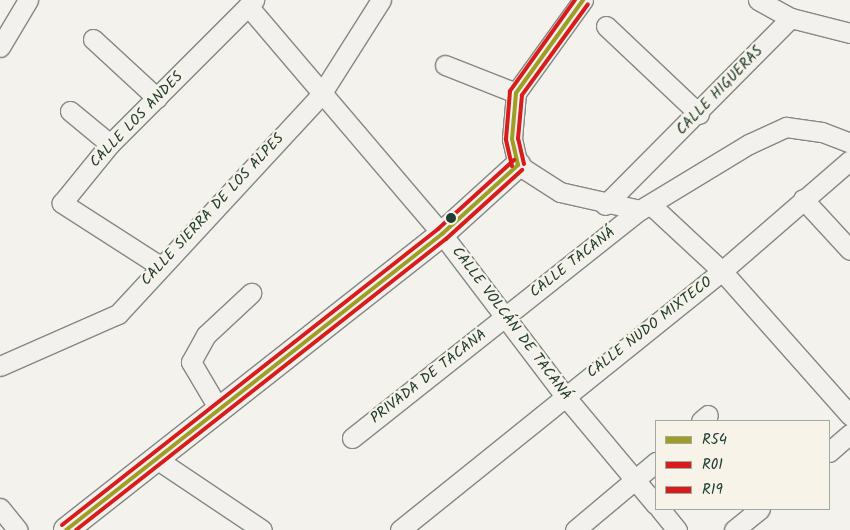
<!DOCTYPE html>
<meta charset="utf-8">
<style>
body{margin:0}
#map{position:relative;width:850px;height:530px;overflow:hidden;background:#f4f2ec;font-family:Kalam,sans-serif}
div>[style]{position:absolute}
.roads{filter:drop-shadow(1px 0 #848985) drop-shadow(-1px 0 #848985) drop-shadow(0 1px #848985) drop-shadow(0 -1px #848985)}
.minor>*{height:19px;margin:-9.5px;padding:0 9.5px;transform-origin:9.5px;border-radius:9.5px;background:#f2f1ed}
.major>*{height:24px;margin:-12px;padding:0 12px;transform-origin:12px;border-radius:12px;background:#f2f1ed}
.bus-1>*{height:4px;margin:-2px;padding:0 2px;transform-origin:2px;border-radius:2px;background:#9e9d24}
.bus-2>*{height:4px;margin:-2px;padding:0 2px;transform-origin:2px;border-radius:2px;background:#d81b1b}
.bus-3>*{height:4px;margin:-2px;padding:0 2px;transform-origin:2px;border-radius:2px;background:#d81b1b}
.dots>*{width:14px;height:14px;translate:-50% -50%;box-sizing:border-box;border:2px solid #f7f3e8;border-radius:50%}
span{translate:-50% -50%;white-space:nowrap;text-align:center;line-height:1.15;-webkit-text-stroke:4.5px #f7f3e8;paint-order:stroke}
.street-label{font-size:15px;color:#1f3d34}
.legend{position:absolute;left:655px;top:420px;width:175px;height:90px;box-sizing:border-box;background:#f7f3e8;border:1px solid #a1aaa0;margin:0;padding:6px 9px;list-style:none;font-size:15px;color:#1f3d34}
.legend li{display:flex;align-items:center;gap:10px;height:25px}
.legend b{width:25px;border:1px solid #a1aaa0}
</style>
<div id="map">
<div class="roads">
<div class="minor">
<i style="left:583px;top:0;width:115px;rotate:125.8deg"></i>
<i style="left:516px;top:93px;width:46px;rotate:95deg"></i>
<i style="left:512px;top:139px;width:27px;rotate:77deg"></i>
<i style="left:518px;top:165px;width:50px;rotate:32.7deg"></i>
<i style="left:560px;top:192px;width:82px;rotate:12.7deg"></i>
<i style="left:640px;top:210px;width:127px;rotate:-31.2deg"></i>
<i style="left:749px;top:144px;width:41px;rotate:-24.7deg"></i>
<i style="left:786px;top:127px;width:36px;rotate:8deg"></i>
<i style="left:822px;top:132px;width:30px;rotate:21deg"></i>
<i style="left:758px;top:0;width:38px;rotate:29deg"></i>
<i style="left:791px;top:18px;width:61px;rotate:14.3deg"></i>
<i style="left:248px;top:6px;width:299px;rotate:49.6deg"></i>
<i style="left:442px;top:234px;width:202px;rotate:52.8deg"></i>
<i style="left:564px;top:395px;width:143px;rotate:50.1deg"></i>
<i style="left:606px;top:26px;width:128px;rotate:43.4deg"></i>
<i style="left:93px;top:39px;width:87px;rotate:42.7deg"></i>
<i style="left:0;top:47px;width:55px;rotate:-59.2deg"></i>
<i style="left:445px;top:65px;width:76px;rotate:21.5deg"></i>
<i style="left:70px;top:111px;width:52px;rotate:39.5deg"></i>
<i style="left:803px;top:199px;width:69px;rotate:47.3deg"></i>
<i style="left:605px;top:205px;width:264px;rotate:-45.2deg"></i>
<i style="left:652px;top:206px;width:96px;rotate:42.9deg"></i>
<i style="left:722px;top:271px;width:193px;rotate:48.4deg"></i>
<i style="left:160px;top:266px;width:117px;rotate:-147.3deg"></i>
<i style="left:62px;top:203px;width:76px;rotate:-50.9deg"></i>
<i style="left:110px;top:144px;width:204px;rotate:-45deg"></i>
<i style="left:0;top:366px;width:129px;rotate:-23.8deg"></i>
<i style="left:118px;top:314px;width:297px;rotate:-47.2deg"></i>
<i style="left:320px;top:96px;width:114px;rotate:-57.6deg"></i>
<i style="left:220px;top:411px;width:57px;rotate:-120.6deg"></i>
<i style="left:191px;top:362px;width:31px;rotate:-61deg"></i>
<i style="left:206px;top:335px;width:62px;rotate:-43deg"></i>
<i style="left:701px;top:421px;width:9px;rotate:-41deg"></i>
<i style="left:352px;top:438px;width:367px;rotate:-38.4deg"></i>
<i style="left:829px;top:452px;width:28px;rotate:-41deg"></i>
<i style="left:158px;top:460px;width:125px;rotate:33.9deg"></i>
<i style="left:0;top:508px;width:28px;rotate:51deg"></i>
<i style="left:660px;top:509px;width:27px;rotate:51deg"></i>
<i style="left:400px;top:530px;width:413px;rotate:-38.8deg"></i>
<i style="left:722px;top:271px;width:169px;rotate:-40.9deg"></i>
<i style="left:575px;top:530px;width:106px;rotate:-40deg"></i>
<i style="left:734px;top:530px;width:33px;rotate:-39deg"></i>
</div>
<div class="major">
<i style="left:66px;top:530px;width:479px;rotate:-38.2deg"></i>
<i style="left:442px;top:234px;width:103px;rotate:-42.2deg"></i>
</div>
</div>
<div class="bus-1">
<i style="left:518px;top:165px;width:27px;rotate:-103deg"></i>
<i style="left:512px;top:139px;width:46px;rotate:-85deg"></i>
<i style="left:516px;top:93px;width:115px;rotate:-54.2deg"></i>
<i style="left:66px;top:530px;width:479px;rotate:-38.2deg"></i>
<i style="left:442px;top:234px;width:103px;rotate:-42.2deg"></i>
</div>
<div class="bus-2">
<i style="left:524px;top:164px;width:26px;rotate:-103deg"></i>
<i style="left:518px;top:139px;width:44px;rotate:-84.8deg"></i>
<i style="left:522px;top:95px;width:112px;rotate:-54deg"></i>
<i style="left:76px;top:530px;width:471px;rotate:-38.2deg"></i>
<i style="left:446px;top:239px;width:103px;rotate:-42.2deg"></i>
</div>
<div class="bus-3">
<i style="left:512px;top:166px;width:28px;rotate:-103deg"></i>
<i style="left:506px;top:139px;width:48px;rotate:-85.2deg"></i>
<i style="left:510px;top:91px;width:112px;rotate:-54.5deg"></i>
<i style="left:62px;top:525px;width:479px;rotate:-38.2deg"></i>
<i style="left:438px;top:229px;width:103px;rotate:-42.2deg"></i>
</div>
<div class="dots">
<i style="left:451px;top:218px;background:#1f3d34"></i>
</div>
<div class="street-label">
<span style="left:720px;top:91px;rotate:-46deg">CALLE HIGUERAS</span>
<span style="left:137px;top:120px;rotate:-46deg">CALLE LOS ANDES</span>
<span style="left:213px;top:210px;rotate:-47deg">CALLE SIERRA DE LOS ALPES</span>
<span style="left:573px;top:263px;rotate:-38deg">CALLE TACANÁ</span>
<span style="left:511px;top:324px;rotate:53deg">CALLE VOLCÁN DE TACANÁ</span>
<span style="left:650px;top:328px;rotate:-38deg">CALLE NUDO MIXTECO</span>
<span style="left:429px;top:377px;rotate:-38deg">PRIVADA DE TACANA</span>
</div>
<ul class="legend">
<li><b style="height:6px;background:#9e9d24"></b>R54</li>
<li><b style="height:6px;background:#d81b1b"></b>R01</li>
<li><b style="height:6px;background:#d81b1b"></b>R19</li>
</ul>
</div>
